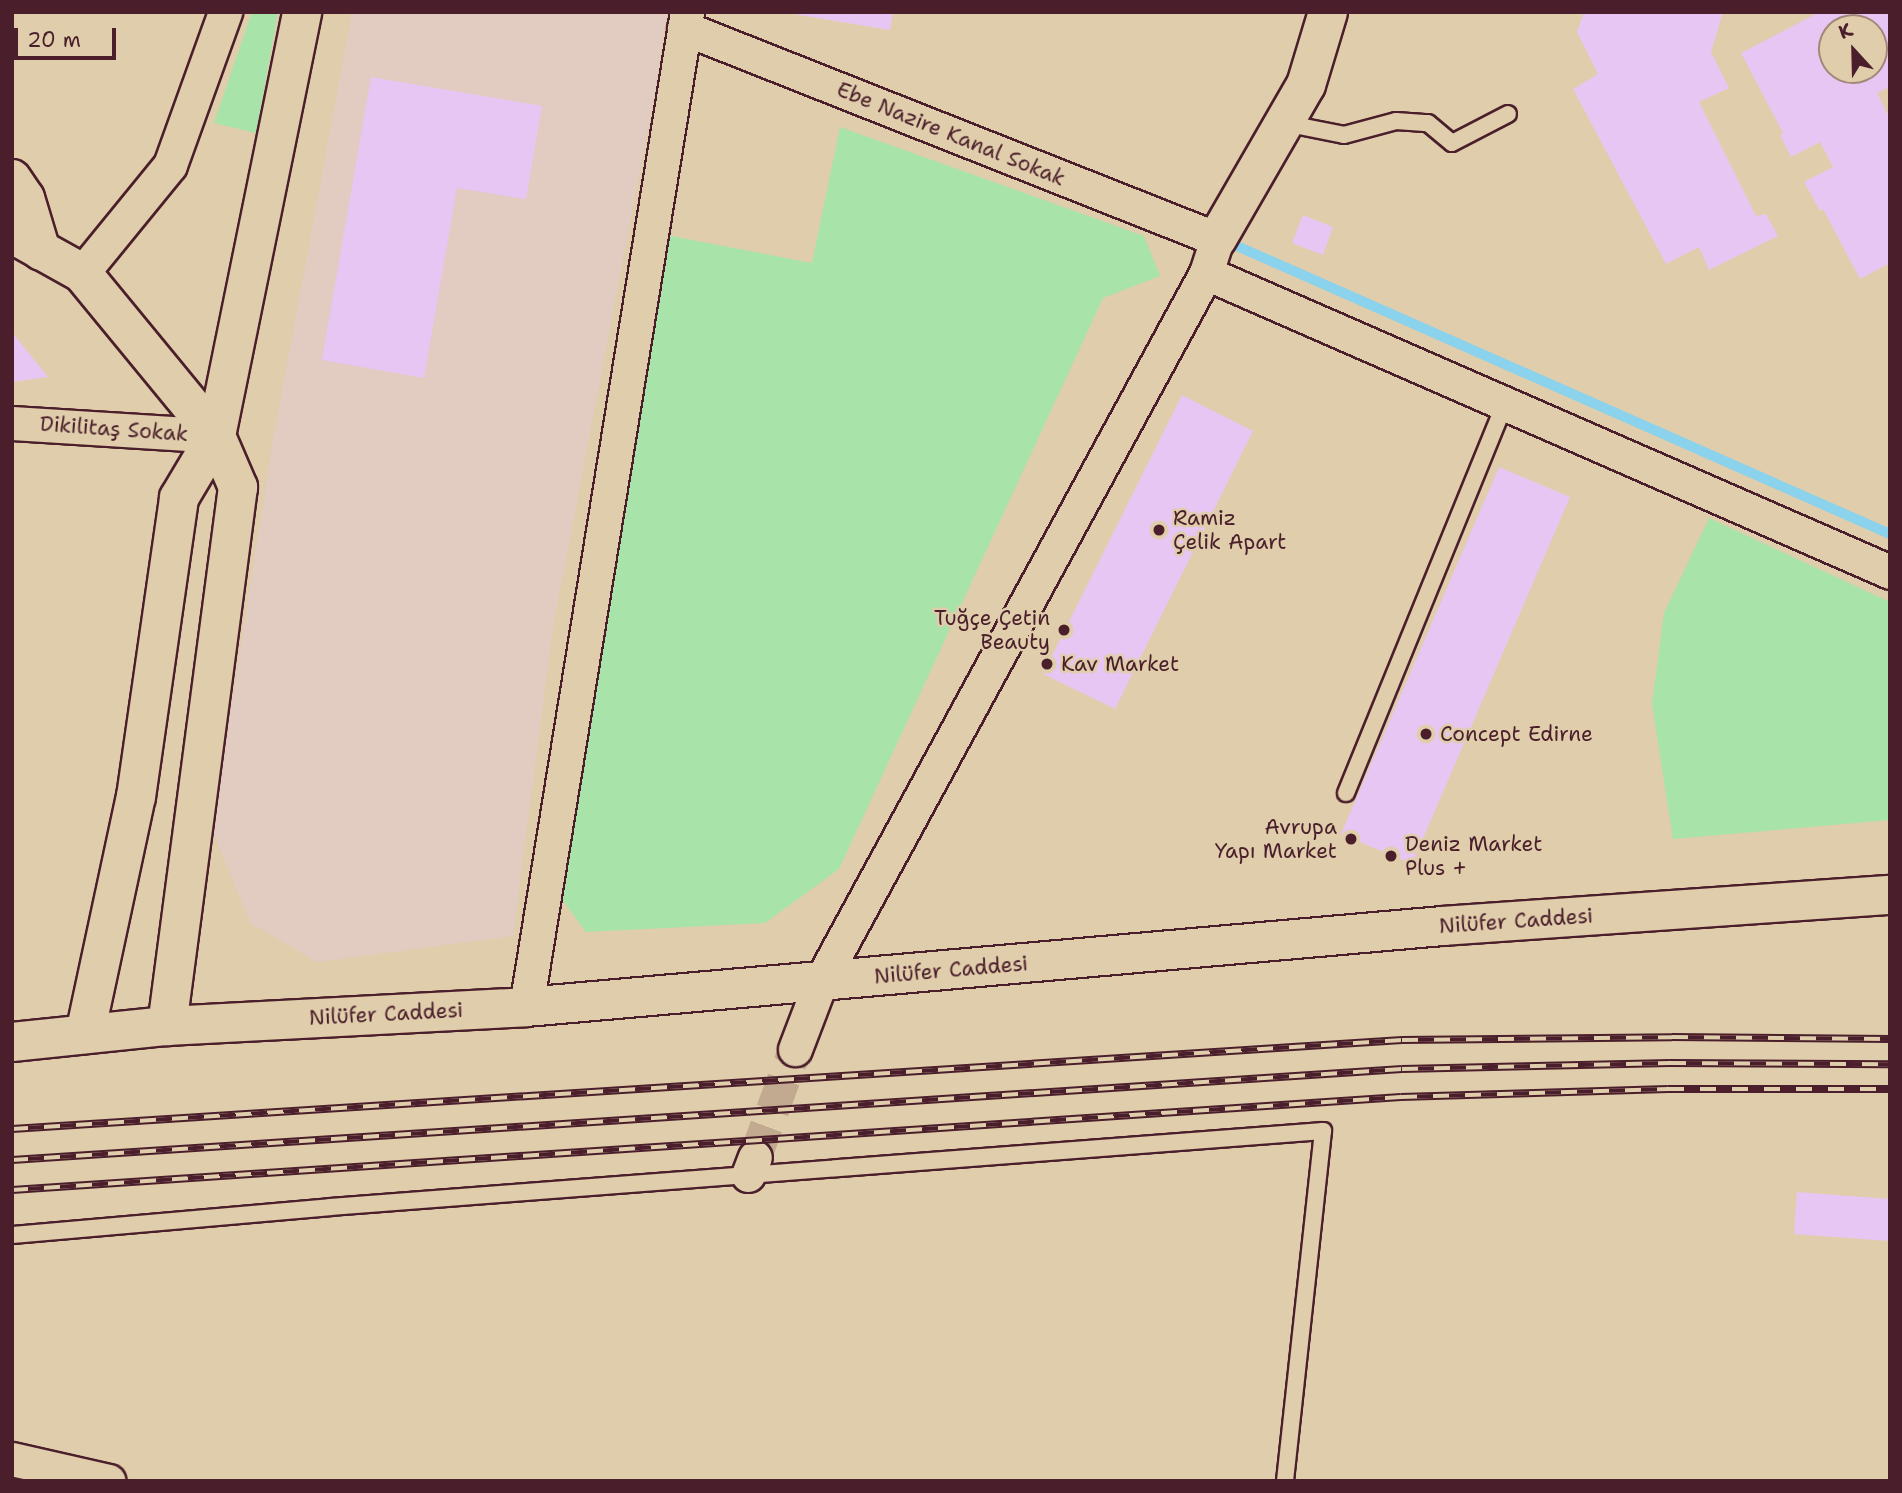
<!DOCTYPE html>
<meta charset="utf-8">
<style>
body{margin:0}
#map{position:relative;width:1902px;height:1493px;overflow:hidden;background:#e0cdab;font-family:"Shantell Sans",sans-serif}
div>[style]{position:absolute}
.built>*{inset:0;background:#e2cbc1}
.green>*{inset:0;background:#a8e3a9}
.stream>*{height:10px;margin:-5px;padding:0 5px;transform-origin:5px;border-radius:5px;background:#8bd2ec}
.building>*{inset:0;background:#e7c6f3}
.street-tunnel>*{height:33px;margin-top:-16.5px;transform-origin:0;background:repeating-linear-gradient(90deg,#c2aa91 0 33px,transparent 0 50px)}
.roads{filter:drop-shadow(2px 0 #4a1f2b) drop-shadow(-2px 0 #4a1f2b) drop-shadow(0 2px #4a1f2b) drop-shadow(0 -2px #4a1f2b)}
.lane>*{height:16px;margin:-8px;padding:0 8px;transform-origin:8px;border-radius:8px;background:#e0cdab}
.street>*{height:33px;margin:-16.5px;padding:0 16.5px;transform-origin:16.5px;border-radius:16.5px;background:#e0cdab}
.secondary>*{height:38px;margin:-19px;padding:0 19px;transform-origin:19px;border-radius:19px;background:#e0cdab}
.rail>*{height:8px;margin-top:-4px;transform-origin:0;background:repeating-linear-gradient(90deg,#e0cdab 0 16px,#4a1f2b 0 32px);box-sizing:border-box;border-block:2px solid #4a1f2b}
.dots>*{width:19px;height:19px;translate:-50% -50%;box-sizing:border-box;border:4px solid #e0cdab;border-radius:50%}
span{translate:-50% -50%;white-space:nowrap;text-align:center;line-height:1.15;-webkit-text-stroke:5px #e0cdab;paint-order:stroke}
.street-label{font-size:21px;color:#4a1f2b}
.poi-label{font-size:21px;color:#4a1f2b}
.left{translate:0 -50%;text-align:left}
.right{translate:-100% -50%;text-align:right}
.frame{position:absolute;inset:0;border:14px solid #4a1f2b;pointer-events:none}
.north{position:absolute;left:1818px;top:14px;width:70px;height:70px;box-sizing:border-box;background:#e0cdab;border:2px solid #a48778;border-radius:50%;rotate:338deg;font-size:19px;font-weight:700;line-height:28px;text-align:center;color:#4a1f2b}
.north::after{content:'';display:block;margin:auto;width:24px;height:32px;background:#4a1f2b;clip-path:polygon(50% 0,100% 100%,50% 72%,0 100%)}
.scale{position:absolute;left:14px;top:28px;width:102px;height:32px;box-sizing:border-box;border:4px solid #4a1f2b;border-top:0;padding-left:9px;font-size:21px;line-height:24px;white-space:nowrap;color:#4a1f2b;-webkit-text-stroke:5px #e0cdab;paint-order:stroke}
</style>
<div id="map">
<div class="built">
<i style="clip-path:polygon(352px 12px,667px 12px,656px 86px,553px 628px,513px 936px,317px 962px,250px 923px,212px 829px,273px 440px)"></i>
</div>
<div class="green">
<i style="clip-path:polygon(252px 12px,278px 12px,256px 133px,214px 123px)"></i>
<i style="clip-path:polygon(840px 127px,1144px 236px,1160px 276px,1103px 298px,839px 869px,765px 923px,586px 932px,555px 890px,666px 235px,812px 263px)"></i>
<i style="clip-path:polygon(1709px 518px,1890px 602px,1890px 820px,1673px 839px,1652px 704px,1664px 613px)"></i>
</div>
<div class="stream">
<i style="left:1237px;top:246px;width:714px;rotate:23.8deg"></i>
</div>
<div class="building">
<i style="clip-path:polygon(781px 12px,893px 12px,890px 30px)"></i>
<i style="clip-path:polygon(1584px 12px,1723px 12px,1711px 52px,1729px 88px,1699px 102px,1756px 216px,1766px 214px,1778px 236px,1709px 270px,1699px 247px,1666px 264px,1573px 89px,1598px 74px,1577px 32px)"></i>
<i style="clip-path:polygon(evenodd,1812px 12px,1890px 12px,1890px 87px,1877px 93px,1890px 119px,1890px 263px,1860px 279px,1823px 209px,1820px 211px,1804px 182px,1833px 167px,1820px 142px,1791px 157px,1780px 135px,1783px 133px,1741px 53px,1814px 15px,1812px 12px,1832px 28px,1874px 28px,1874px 70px,1832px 70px,1832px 28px)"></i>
<i style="clip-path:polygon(371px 77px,542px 106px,526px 199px,457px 188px,424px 378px,322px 360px)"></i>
<i style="clip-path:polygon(1303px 215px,1333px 227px,1323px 255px,1292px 243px)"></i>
<i style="clip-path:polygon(12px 332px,48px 377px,12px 382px)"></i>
<i style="clip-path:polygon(1182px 395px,1253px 431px,1115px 709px,1043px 674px)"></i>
<i style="clip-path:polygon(1499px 467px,1570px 497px,1412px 864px,1341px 834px)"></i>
<i style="clip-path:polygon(1797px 1192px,1890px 1199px,1890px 1241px,1794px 1234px)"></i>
</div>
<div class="street-tunnel">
<i style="left:755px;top:1157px;width:115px;rotate:-69.7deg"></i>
</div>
<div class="roads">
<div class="lane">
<i style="left:1284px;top:123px;width:61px;rotate:11.3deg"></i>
<i style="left:1344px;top:135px;width:54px;rotate:-15.1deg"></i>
<i style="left:1396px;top:121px;width:32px;rotate:4deg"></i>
<i style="left:1428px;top:123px;width:31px;rotate:40deg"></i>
<i style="left:1452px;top:143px;width:63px;rotate:-27.4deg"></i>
<i style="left:1346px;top:793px;width:420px;rotate:-67.8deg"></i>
<i style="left:12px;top:1235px;width:319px;rotate:-5deg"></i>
<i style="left:330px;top:1207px;width:996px;rotate:-4.38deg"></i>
<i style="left:1323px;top:1131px;width:352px;rotate:96.2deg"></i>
</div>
<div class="street">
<i style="left:684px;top:28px;width:573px;rotate:21.6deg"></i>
<i style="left:1217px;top:239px;width:36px;rotate:108deg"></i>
<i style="left:1206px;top:273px;width:806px;rotate:118.54deg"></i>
<i style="left:821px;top:981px;width:73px;rotate:110.9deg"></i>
<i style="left:82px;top:273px;width:139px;rotate:-50.8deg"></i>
<i style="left:170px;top:165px;width:163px;rotate:-70.2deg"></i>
<i style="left:1206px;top:273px;width:746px;rotate:23.61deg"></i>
<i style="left:12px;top:423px;width:204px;rotate:3.6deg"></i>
<i style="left:526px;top:1007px;width:1008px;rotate:-80.81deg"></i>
<i style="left:748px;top:1175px;width:19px;rotate:-69deg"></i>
<i style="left:12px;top:1459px;width:99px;rotate:12.8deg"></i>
</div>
<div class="secondary">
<i style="left:12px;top:179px;width:23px;rotate:56deg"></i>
<i style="left:25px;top:198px;width:55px;rotate:73.2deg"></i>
<i style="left:12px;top:234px;width:80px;rotate:29.1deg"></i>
<i style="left:82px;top:273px;width:211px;rotate:50.6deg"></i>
<i style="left:216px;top:436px;width:56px;rotate:66.7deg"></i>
<i style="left:238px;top:487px;width:544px;rotate:97.5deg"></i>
<i style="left:1217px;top:239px;width:178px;rotate:-60deg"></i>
<i style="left:1306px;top:85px;width:76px;rotate:-73.2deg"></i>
<i style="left:85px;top:1034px;width:242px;rotate:-77.9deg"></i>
<i style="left:136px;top:797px;width:302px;rotate:-81.8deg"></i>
<i style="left:179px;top:498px;width:72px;rotate:-59.2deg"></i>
<i style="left:216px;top:436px;width:433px;rotate:-78.5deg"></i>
<i style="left:12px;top:1042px;width:156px;rotate:-5.9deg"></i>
<i style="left:167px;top:1026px;width:360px;rotate:-3deg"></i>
<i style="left:526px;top:1007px;width:921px;rotate:-5.05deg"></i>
<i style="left:1443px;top:926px;width:448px;rotate:-4deg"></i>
</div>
</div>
<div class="rail">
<i style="left:12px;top:1129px;width:1393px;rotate:-3.66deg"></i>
<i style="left:1402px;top:1040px;width:270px;rotate:-0.6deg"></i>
<i style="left:1672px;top:1037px;width:218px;rotate:0.5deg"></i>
<i style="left:12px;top:1160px;width:1393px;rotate:-3.75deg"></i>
<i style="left:1402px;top:1069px;width:268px;rotate:-1.3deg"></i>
<i style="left:1670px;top:1063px;width:220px;rotate:0.3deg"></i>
<i style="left:12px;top:1190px;width:1392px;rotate:-3.83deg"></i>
<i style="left:1401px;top:1097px;width:267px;rotate:-1.7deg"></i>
<i style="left:1668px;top:1089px;width:222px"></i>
</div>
<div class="dots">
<i style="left:1159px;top:530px;background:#4a1f2b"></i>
<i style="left:1064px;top:630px;background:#4a1f2b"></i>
<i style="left:1047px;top:664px;background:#4a1f2b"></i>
<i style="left:1426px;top:734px;background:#4a1f2b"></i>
<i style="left:1351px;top:839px;background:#4a1f2b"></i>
<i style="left:1391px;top:856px;background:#4a1f2b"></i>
</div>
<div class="street-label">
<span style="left:951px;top:134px;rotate:22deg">Ebe Nazire Kanal Sokak</span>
<span style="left:114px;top:429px;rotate:4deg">Dikilitaş Sokak</span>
<span style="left:1516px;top:921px;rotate:-4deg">Nilüfer Caddesi</span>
<span style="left:951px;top:970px;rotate:-5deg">Nilüfer Caddesi</span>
<span style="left:386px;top:1014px;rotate:-3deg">Nilüfer Caddesi</span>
</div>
<div class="poi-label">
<span class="left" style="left:1173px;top:530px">Ramiz<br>Çelik Apart</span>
<span class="right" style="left:1050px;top:630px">Tuğçe Çetin<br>Beauty</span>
<span class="left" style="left:1061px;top:664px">Kav Market</span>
<span class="left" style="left:1440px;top:734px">Concept Edirne</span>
<span class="right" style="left:1337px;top:839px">Avrupa<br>Yapı Market</span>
<span class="left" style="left:1405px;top:856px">Deniz Market<br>Plus +</span>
</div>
<div class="frame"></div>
<div class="north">K</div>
<div class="scale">20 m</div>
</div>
